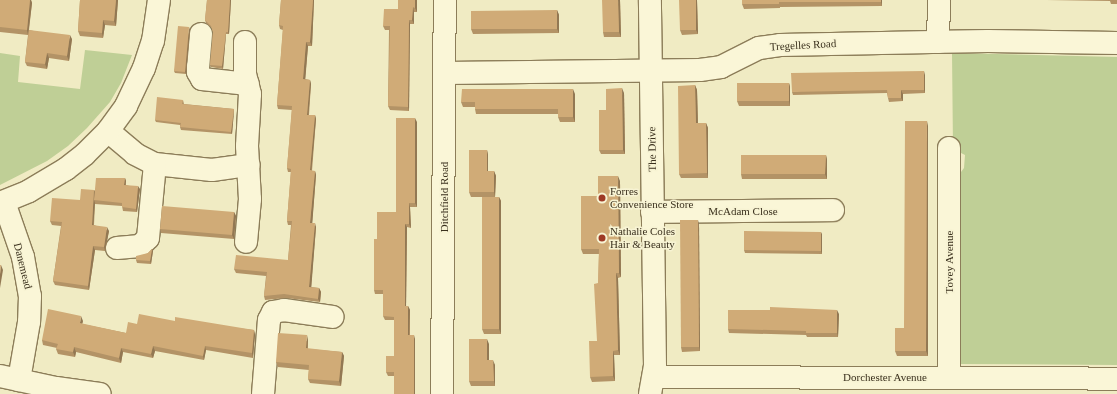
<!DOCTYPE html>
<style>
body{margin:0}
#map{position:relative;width:1117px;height:394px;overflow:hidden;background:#f0ebc3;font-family:Georgia,serif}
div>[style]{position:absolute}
.green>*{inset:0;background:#bfcf96}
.roads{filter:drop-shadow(1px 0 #8c7d59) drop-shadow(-1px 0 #8c7d59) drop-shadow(0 1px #8c7d59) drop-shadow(0 -1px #8c7d59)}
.minor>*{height:22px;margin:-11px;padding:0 11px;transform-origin:11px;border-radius:11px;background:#faf6d7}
.wall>*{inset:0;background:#b39366}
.shaded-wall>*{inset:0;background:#927853}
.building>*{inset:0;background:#d0ab77}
.dots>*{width:11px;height:11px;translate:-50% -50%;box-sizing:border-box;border:2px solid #f7f3d3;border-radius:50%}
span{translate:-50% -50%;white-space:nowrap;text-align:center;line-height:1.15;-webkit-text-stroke:3px #f7f3d3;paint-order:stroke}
.street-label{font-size:11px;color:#3b311e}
.poi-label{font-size:11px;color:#3b311e}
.left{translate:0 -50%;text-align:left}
</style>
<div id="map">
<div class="green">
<i style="clip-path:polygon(85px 50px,132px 55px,121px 83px,110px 102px,87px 128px,68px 146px,47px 161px,0 185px,0 53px,20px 56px,18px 82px,80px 89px)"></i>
<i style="clip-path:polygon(952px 53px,1117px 57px,1117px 365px,959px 364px,961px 172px,964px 168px,965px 155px,953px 149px)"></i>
</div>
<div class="roads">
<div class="minor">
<i style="left:201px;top:34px;width:33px;rotate:95deg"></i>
<i style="left:198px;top:67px;width:5px;rotate:90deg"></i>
<i style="left:198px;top:72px;width:8px;rotate:60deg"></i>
<i style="left:202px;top:79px;width:46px;rotate:6.2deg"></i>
<i style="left:245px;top:42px;width:32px;rotate:90deg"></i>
<i style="left:245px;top:74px;width:21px;rotate:76deg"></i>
<i style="left:250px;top:94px;width:52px;rotate:93.3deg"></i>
<i style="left:247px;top:146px;width:53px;rotate:86.8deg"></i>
<i style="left:250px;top:199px;width:43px;rotate:95.3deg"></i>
<i style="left:938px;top:42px;width:42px;rotate:-88.6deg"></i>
<i style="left:445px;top:73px;width:255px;rotate:-0.7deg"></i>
<i style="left:700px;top:70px;width:21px;rotate:-8deg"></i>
<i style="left:721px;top:67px;width:42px;rotate:-26.6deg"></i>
<i style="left:759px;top:48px;width:21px;rotate:-8deg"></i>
<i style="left:780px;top:45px;width:208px;rotate:-1.1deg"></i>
<i style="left:988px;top:41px;width:129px;rotate:0.9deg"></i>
<i style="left:108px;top:131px;width:35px;rotate:40deg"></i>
<i style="left:135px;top:154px;width:22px;rotate:27deg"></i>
<i style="left:155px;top:164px;width:57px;rotate:6deg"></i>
<i style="left:212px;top:170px;width:37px;rotate:-8deg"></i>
<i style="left:4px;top:202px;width:58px;rotate:70.9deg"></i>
<i style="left:23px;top:257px;width:40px;rotate:80deg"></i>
<i style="left:30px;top:296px;width:26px;rotate:92deg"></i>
<i style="left:29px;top:322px;width:59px;rotate:99.8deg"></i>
<i style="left:0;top:203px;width:31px;rotate:-22deg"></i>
<i style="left:29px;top:191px;width:43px;rotate:-30.7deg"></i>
<i style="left:66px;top:169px;width:24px;rotate:-38deg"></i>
<i style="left:85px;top:154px;width:33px;rotate:-45deg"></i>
<i style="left:108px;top:131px;width:31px;rotate:-54deg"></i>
<i style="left:126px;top:106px;width:42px;rotate:-64.7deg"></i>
<i style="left:144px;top:68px;width:28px;rotate:-72deg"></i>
<i style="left:153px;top:41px;width:41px;rotate:-81.7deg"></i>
<i style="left:652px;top:212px;width:181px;rotate:-0.6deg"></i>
<i style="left:117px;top:248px;width:23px;rotate:-5deg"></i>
<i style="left:140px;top:246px;width:11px;rotate:-45deg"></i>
<i style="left:148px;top:238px;width:74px;rotate:-84.6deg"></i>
<i style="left:0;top:376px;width:57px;rotate:12.1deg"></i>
<i style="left:56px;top:388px;width:44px;rotate:7.8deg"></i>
<i style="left:654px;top:377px;width:463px;rotate:0.2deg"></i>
<i style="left:949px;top:377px;width:229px;rotate:-90deg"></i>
<i style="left:263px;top:394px;width:74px;rotate:-85.4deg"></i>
<i style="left:269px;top:320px;width:9px;rotate:-63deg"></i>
<i style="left:273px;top:312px;width:11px;rotate:-10deg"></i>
<i style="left:284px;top:310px;width:49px;rotate:8.1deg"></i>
<i style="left:442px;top:394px;width:394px;rotate:-89.6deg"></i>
<i style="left:650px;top:394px;width:28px;rotate:-80deg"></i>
<i style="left:655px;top:366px;width:366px;rotate:-90.8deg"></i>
</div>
</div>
<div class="wall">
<i style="clip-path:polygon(0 0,31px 0,32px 3px,29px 30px,72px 39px,69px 61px,49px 58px,47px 69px,27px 66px,25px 62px,28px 35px,0 32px)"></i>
<i style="clip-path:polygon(80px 0,118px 0,116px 26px,105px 25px,103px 38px,80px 36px,78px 31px)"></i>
<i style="clip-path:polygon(207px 0,231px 0,229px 34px,226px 34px,223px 69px,211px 67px,210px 65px,213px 32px,212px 28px,206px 23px,205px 20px)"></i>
<i style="clip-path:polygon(281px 0,314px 0,312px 46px,308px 46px,305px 79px,310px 80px,311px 84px,309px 115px,315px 115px,316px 119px,312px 171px,315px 171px,316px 175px,312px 223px,316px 227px,311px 287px,319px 288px,321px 292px,320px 302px,286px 298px,265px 300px,264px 296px,266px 276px,236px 273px,234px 269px,288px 260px,291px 225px,288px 225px,287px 221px,291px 172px,288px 172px,287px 168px,292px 110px,278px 109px,277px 105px,283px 30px,280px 29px,279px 25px)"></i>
<i style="clip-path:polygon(417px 0,417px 12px,414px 12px,414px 24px,410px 24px,409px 111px,390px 110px,388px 106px,389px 30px,385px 30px,383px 26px,398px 9px)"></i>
<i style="clip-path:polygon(620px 0,621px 37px,604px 37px,603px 32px)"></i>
<i style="clip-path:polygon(697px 0,698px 34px,682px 35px,680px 30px)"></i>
<i style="clip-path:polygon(742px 0,882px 0,882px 6px,780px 7px,780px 8px,744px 9px,742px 4px)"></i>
<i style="clip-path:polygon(1046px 0,1117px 0,1117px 4px,1111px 4px,1110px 1px)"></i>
<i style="clip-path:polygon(557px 10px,559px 15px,559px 33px,473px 34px,471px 29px)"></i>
<i style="clip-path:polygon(190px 30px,186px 74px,175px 73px,174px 71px)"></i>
<i style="clip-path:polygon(925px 75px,925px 93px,903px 94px,903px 101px,889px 102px,888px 98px,887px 93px,793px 95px,792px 92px)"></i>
<i style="clip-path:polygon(789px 83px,790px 87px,790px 106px,739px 106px,737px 101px)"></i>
<i style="clip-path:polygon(695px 85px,697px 90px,698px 123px,706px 123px,708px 128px,708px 178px,681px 178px,679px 174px)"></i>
<i style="clip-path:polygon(624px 93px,625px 154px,601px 154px,599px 150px,606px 110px)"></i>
<i style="clip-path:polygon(575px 94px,575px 122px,560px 122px,558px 117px,558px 114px,476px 114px,475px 109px,475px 107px,463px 107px,461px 102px)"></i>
<i style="clip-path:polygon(183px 100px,184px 104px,234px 109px,234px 111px,232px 134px,181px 130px,180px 127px,180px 125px,156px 122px,155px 120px)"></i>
<i style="clip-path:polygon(417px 122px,417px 207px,410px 207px,411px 228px,407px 227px,406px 306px,408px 306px,410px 310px,410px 335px,415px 339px,415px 394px,394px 394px,394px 376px,388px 376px,386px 372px,394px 356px,394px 320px,385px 320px,383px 316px,383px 294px,375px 294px,374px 290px,377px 239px,396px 212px)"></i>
<i style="clip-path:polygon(928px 126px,928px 356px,897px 356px,895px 351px,904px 328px)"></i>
<i style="clip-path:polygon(487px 150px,488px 155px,488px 171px,494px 171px,496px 176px,495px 197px,499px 197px,501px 201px,501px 334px,484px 334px,482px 329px,491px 197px,471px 197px,469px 192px)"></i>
<i style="clip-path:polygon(826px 155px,827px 160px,827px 179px,742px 179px,741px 174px)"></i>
<i style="clip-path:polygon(125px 178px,126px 181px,126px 185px,140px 189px,137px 212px,123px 211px,122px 206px,95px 204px,95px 203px,94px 225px,109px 231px,105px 251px,95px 250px,89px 290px,55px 285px,53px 281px,61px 226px,52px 225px,50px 221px,94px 190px,95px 191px)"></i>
<i style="clip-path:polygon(620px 181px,621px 277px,618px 278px,620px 355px,614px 355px,615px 381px,592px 382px,590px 377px,597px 341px,599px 254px,583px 254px,581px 249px,598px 196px)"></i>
<i style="clip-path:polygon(234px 212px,236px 216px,234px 239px,161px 233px,160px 229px)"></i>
<i style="clip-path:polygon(699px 224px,700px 351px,682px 352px,681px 347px)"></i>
<i style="clip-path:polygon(822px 234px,822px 254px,745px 253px,744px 250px)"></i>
<i style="clip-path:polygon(152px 249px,153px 251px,151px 264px,137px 263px,136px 260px,148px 253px)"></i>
<i style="clip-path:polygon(839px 314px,838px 337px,807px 337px,806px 335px,729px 333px,728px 329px)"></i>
<i style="clip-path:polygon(83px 321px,82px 324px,126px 333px,137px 324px,175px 321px,254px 330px,255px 335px,253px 358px,206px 350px,204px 360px,155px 351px,153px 358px,123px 352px,121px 363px,76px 352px,75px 357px,58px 354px,56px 349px,57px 348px,43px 345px,42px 340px)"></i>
<i style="clip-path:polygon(308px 340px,308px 349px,342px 352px,344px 356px,341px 386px,310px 383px,308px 379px,309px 370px,278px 367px,276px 362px)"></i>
<i style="clip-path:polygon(489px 344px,489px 360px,495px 365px,495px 386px,471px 386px,469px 381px)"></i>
</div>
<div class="shaded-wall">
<i style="clip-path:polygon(30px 0,31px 0,32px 3px,28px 35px,27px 30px)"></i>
<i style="clip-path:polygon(116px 0,118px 0,116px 26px,114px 21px)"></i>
<i style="clip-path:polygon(230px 0,231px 0,229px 34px,228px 32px)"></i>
<i style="clip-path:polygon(313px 0,314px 0,312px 46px,310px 42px)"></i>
<i style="clip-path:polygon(415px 0,417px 0,417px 12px,415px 8px)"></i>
<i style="clip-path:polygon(618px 0,620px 0,621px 37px,619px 32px)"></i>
<i style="clip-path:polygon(696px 0,697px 0,698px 34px,696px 30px)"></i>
<i style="clip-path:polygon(881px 0,882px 0,882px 6px,881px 2px)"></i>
<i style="clip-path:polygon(413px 7px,414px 12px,414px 24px,412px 20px)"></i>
<i style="clip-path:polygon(557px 10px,559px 15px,559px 33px,557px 29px)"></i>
<i style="clip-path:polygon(103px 20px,105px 25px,103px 38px,102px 33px)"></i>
<i style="clip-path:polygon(409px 20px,410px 24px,409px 111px,408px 107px)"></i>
<i style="clip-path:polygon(189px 27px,190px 30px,186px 74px,185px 72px)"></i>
<i style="clip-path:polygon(226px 32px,226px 34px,223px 69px,222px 66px)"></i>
<i style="clip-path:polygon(70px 35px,72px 39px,69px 61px,67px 56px)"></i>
<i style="clip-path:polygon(306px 42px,308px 46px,305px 83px,303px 79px)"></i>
<i style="clip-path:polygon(47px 53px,49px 58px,47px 69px,45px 64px)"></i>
<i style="clip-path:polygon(924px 71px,925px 75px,925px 93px,924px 90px)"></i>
<i style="clip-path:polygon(310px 80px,311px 84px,308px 119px,307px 115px)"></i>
<i style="clip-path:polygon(789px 83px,790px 87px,790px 106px,789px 101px)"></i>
<i style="clip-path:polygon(695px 85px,697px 90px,698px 128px,696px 123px)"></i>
<i style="clip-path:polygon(622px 88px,624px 93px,625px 154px,623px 150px)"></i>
<i style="clip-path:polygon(573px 89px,575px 94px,575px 122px,573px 117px)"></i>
<i style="clip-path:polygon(901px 90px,903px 94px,903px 101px,901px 98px)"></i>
<i style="clip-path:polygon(234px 109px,234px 111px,232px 134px,231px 132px)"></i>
<i style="clip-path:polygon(315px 115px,316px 119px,311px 174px,310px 170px)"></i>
<i style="clip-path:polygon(415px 118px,417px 122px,417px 207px,415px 203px)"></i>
<i style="clip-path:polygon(927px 121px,928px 126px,928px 356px,926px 351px)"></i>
<i style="clip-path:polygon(706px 123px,708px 128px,708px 178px,707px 173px)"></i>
<i style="clip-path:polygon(487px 150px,488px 155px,488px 176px,487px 171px)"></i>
<i style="clip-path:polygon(826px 155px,827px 160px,827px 179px,825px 174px)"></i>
<i style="clip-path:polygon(315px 171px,316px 175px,312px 227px,310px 223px)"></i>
<i style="clip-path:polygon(494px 171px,496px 176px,495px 197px,494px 192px)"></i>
<i style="clip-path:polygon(618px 176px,620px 181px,621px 277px,619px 273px)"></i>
<i style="clip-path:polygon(125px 178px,126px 181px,125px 188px,124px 185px)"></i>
<i style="clip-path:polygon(138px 186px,140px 189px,137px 212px,136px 209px)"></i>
<i style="clip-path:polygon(94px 190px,96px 194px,94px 200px,95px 203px,93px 229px,92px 225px)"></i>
<i style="clip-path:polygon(499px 197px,501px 201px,501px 334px,499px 329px)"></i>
<i style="clip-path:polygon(409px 203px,410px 207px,411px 228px,409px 224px)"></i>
<i style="clip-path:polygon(234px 212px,236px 216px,234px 239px,232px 235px)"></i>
<i style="clip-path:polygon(698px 220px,699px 224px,700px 351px,699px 347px)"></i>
<i style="clip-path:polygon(315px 223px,316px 227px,311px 291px,309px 287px)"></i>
<i style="clip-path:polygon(405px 224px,407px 227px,406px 310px,405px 306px)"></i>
<i style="clip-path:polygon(107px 227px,109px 231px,105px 251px,104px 247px)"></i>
<i style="clip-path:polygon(821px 232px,822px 234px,822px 254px,821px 251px)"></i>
<i style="clip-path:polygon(93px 246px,95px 250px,89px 290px,88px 286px)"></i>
<i style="clip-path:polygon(152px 249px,153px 251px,151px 264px,150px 261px)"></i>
<i style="clip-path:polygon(1px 265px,3px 270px,0 288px,0 274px)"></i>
<i style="clip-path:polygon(616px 273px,618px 278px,620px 355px,618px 350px)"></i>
<i style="clip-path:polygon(319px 288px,321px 292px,320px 302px,318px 299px)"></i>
<i style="clip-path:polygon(408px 306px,410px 310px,409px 339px,408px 335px)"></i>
<i style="clip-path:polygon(837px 310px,839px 314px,838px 337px,837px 333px)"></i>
<i style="clip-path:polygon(81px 316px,83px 321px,81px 328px,80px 323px)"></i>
<i style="clip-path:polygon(254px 330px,255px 335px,253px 358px,252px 353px)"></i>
<i style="clip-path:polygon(307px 335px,308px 340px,307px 353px,306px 348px)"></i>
<i style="clip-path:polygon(414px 335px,415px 339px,415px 394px,414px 394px)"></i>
<i style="clip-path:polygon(487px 339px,489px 344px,489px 365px,487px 360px)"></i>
<i style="clip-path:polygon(153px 346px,155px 351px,153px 358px,151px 354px)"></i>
<i style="clip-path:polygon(205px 346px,206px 350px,204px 360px,203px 356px)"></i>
<i style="clip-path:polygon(74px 347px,76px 352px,75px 357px,73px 352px)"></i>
<i style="clip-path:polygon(121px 348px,123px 352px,121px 363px,119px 358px)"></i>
<i style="clip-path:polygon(613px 351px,614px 355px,615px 381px,613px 376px)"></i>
<i style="clip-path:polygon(342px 352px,344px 356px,341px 386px,339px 381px)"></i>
<i style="clip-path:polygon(493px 360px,495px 365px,495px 386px,494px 381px)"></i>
</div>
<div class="building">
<i style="clip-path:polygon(0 0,30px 0,27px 30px,0 27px)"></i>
<i style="clip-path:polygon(80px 0,116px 0,114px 21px,103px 20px,102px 33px,78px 31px)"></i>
<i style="clip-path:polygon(207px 0,230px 0,228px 32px,226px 32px,222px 66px,210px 65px,213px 32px,211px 26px,205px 20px)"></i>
<i style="clip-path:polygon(281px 0,313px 0,310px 42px,306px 42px,303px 79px,310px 80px,307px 115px,315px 115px,310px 170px,315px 171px,310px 223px,315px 223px,309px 287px,319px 288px,318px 299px,284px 294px,264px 296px,267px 272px,234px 269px,236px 255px,288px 260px,292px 221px,287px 221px,291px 169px,287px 168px,292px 106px,277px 105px,283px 26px,279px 25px)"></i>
<i style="clip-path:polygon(398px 0,415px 0,415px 8px,413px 7px,412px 20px,409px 20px,408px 107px,388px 106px,390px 26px,383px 26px,384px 9px,398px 9px)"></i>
<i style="clip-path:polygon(602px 0,618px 0,619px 32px,603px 32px)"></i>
<i style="clip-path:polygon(679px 0,696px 0,696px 30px,680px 30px)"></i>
<i style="clip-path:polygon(742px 0,881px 0,881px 2px,779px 2px,779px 4px,742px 4px)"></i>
<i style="clip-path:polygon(557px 10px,557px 29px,471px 29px,471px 11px)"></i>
<i style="clip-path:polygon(178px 26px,189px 27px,185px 72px,174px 71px)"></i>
<i style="clip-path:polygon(29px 30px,70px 35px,67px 56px,47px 53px,45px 64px,25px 62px)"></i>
<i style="clip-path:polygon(924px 71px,924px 90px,901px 90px,901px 98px,888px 98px,887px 90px,792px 92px,791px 73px)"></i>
<i style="clip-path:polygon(737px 83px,789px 83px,789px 101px,737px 101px)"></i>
<i style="clip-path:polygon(695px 85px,696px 123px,706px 123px,707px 173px,679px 174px,678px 86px)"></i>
<i style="clip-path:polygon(622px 88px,623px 150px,599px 150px,599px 110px,606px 110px,606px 89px)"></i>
<i style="clip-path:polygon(462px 89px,573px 89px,573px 117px,558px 117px,558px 109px,475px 109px,475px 102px,461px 102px)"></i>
<i style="clip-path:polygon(157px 97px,183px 100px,182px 104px,234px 109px,231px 132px,180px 127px,181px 123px,155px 120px)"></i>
<i style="clip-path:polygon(396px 118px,415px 118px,415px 203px,409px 203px,409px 224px,405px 224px,405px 306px,408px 306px,408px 335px,414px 335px,414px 394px,394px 394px,394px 372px,386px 372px,386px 356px,394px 356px,394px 317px,383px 316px,383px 290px,374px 290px,374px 239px,377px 239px,377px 212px,396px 212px)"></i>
<i style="clip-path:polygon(905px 121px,927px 121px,926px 351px,895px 351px,895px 328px,904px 328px)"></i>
<i style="clip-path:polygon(469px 150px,487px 150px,487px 171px,494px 171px,494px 192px,469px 192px)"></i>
<i style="clip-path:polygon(741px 155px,826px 155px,825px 174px,741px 174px)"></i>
<i style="clip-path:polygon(598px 176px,618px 176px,619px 273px,616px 273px,618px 350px,613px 351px,613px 376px,590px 377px,589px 341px,597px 341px,594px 284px,598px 283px,599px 249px,581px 249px,581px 196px,598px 196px)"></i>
<i style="clip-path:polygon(96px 178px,125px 178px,124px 185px,138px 186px,136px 209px,122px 207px,122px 203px,94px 200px)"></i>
<i style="clip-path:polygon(81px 189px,94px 190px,92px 225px,107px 227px,104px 247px,93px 246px,88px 286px,53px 281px,62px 222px,50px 221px,52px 198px,80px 200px)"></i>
<i style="clip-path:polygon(482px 197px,499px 197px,499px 329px,482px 329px)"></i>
<i style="clip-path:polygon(162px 206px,234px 212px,232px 235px,160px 229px)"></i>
<i style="clip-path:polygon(680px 220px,698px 220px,699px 347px,681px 347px)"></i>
<i style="clip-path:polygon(744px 231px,821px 232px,821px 251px,744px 250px)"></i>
<i style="clip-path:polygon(152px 249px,150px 261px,136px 260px,136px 256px,148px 253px)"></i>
<i style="clip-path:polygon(0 265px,1px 265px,0 274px)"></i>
<i style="clip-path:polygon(770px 307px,837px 310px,837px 333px,806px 333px,806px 331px,728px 329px,728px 310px,770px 310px)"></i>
<i style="clip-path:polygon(48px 309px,81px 316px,80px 323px,126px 333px,128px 322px,137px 324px,139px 314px,175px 321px,175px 317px,254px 330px,252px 353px,205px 346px,203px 356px,153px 346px,151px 354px,121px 348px,119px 358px,74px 347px,73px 352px,56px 349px,58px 344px,42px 340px)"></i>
<i style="clip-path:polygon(278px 333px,307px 335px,306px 348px,342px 352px,339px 381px,308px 379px,309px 365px,276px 362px)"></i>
<i style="clip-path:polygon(469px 339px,487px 339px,487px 360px,493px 360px,494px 381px,469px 381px)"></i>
</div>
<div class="dots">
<i style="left:602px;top:198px;background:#9e3925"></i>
<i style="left:602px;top:238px;background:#9e3925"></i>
</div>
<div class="street-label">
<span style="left:803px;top:45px;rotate:-3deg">Tregelles Road</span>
<span style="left:652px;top:149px;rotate:-91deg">The Drive</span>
<span style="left:444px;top:197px;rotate:-90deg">Ditchfield Road</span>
<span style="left:743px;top:211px">McAdam Close</span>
<span style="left:949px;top:262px;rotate:-90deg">Tovey Avenue</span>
<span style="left:23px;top:266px;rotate:76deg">Danemead</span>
<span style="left:885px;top:377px">Dorchester Avenue</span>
</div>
<div class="poi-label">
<span class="left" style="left:610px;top:198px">Forres<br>Convenience Store</span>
<span class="left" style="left:610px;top:238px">Nathalie Coles<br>Hair &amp; Beauty</span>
</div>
</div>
